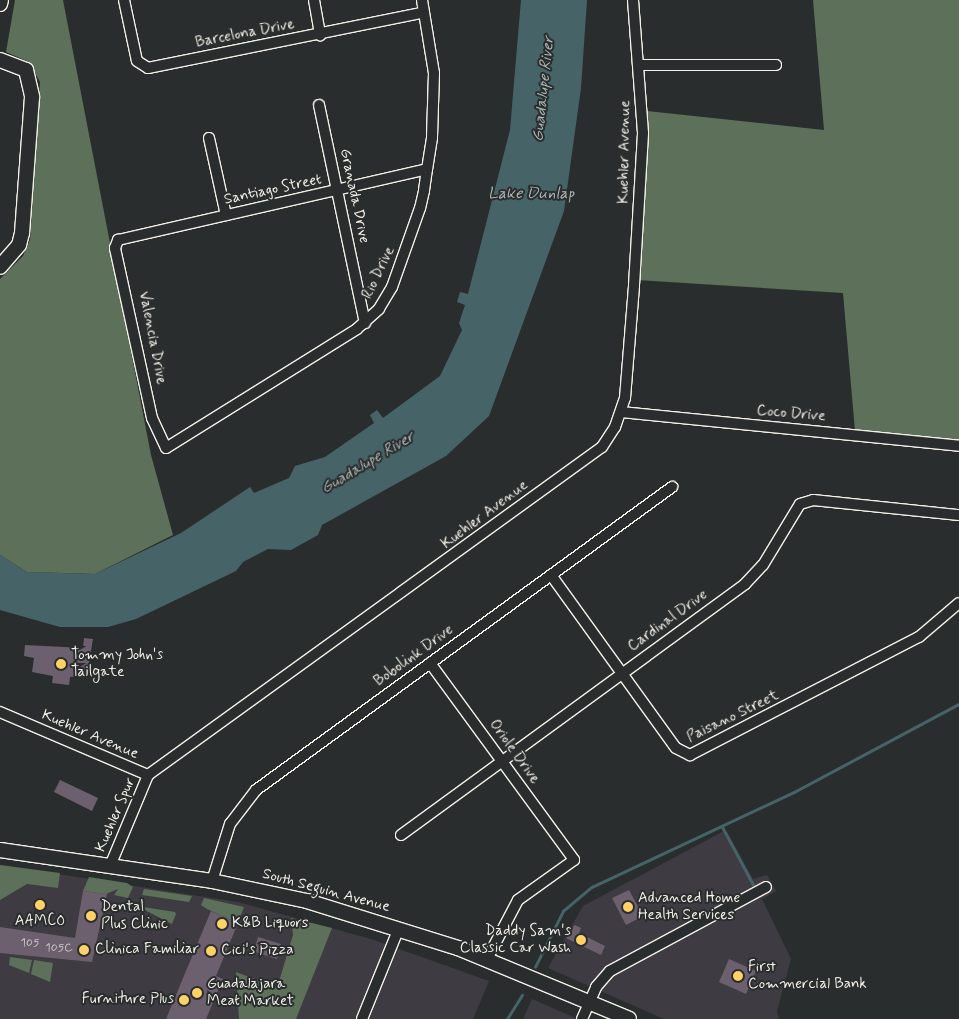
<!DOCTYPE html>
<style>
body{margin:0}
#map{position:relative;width:959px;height:1019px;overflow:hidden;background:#2a2d2e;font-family:Mynerve,sans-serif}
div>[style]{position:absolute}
.built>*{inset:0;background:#3e3c42}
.green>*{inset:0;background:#5c705a}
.water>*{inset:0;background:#466468}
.stream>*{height:2.5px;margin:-1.25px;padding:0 1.25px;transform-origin:1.25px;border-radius:1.25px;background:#466468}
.building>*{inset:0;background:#6c606f}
.roads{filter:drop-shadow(1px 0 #f4f1e8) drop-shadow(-1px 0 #f4f1e8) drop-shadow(0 1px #f4f1e8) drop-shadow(0 -1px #f4f1e8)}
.street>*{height:10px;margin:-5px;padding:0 5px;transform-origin:5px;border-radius:5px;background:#2a2d2e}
.secondary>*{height:14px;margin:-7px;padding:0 7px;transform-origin:7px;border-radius:7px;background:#2a2d2e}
.dots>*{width:14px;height:14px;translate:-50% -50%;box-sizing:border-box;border:2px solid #2a2d2e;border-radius:50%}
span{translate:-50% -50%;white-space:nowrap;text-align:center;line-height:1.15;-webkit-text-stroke:4px #2a2d2e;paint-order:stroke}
.number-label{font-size:12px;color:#d2cdca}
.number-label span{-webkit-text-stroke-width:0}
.street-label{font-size:15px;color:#f4f1e8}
.poi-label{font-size:15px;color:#f4f1e8}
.left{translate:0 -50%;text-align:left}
.right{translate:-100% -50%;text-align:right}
.water-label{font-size:16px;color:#aeb9b5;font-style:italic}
</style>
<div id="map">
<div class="built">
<i style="clip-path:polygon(726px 830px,753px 879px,767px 875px,776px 891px,762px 899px,791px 959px,777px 1011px,779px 1019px,664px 1019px,548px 968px,583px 906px)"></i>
<i style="clip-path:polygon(0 865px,238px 902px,371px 939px,489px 981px,473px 1019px,0 1019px)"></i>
<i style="clip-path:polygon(532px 999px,578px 1019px,523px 1019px)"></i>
</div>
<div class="green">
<i style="clip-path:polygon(15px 0,63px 0,151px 455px,173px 535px,95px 574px,27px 572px,0 555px,0 279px,23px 256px,30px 240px,40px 82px,29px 62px,6px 52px)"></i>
<i style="clip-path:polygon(813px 0,959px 0,959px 441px,855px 431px,843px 293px,637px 280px,647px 111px,824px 130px)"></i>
<i style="clip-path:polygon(0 865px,60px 873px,58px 888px,27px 884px,0 900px)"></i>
<i style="clip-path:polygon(89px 877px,127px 883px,133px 887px,128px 898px,114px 895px,118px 889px,106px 894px,83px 891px)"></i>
<i style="clip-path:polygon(144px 889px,192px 896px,189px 902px,142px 895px)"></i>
<i style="clip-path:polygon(204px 898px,244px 907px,238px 923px,207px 909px,201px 905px)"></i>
<i style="clip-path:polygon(137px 906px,175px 912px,176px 914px,172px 924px)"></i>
<i style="clip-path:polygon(291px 918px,332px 928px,296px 1019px,239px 1019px,236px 972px,277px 988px,293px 935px)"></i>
<i style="clip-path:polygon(10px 957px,32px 960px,29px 973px,9px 965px)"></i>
<i style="clip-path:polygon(34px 960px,53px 963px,50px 982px,31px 974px)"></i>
</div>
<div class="water">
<i style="clip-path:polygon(521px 0,587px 0,581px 88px,564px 211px,489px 416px,446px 456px,322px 525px,318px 535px,291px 550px,268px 549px,243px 562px,236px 571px,136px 619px,108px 627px,60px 627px,0 610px,0 555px,27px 572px,95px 574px,181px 533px,250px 487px,254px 493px,289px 478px,295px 466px,325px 457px,374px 423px,370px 415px,377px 410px,383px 418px,440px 376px,462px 330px,459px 323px,465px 305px,457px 302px,460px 292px,468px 294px,510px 130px)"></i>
</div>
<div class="stream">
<i style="left:722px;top:826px;width:66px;rotate:61.9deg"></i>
<i style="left:535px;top:967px;width:63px;rotate:-63.4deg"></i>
<i style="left:563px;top:911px;width:38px;rotate:-40deg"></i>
<i style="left:592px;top:887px;width:223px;rotate:-25.2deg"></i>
<i style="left:794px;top:792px;width:187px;rotate:-28.1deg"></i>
<i style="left:507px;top:1019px;width:28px;rotate:-58deg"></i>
</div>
<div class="building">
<i style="clip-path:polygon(84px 638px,93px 639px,87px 675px,70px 677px,69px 685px,52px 683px,53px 676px,32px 672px,34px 658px,24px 656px,25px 645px,83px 648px)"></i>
<i style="clip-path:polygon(60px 780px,98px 798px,92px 811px,54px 792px)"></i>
<i style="clip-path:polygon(629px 890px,643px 916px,626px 925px,612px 898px)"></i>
<i style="clip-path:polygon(83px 891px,107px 894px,92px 962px,0 953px,0 927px,75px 938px)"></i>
<i style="clip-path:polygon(211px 911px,238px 923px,216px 976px,223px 979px,206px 1019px,166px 1019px)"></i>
<i style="clip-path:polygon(575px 925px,581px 928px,579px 933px,605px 946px,601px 955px,568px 939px,565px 936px)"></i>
<i style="clip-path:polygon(258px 937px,281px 944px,277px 959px,254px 952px)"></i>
<i style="clip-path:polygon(729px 959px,756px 971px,746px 994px,719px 982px)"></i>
</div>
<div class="roads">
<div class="street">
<i style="left:124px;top:0;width:62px;rotate:78deg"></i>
<i style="left:137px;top:61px;width:13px;rotate:32deg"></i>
<i style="left:148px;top:68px;width:279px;rotate:-11.4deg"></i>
<i style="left:314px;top:0;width:36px;rotate:80deg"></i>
<i style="left:422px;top:0;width:74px;rotate:80.7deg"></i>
<i style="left:434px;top:73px;width:65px;rotate:91.8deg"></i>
<i style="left:432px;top:138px;width:31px;rotate:99deg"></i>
<i style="left:427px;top:169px;width:22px;rotate:98deg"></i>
<i style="left:424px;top:191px;width:17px;rotate:103deg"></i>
<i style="left:420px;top:208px;width:84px;rotate:109.5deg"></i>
<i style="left:392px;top:287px;width:26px;rotate:121deg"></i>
<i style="left:379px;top:309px;width:30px;rotate:138deg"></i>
<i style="left:357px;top:329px;width:225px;rotate:148.1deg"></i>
<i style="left:166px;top:448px;width:33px;rotate:-115deg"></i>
<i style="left:152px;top:418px;width:174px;rotate:-102.3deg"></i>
<i style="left:115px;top:248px;width:9px;rotate:-69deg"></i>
<i style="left:118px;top:240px;width:317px;rotate:-12.9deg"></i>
<i style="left:639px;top:65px;width:137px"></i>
<i style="left:319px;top:105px;width:223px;rotate:78.1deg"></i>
<i style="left:209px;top:138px;width:79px;rotate:77.6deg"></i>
<i style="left:621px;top:412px;width:340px;rotate:5.7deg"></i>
<i style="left:551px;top:575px;width:213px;rotate:54.2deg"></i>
<i style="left:676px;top:748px;width:16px;rotate:27deg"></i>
<i style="left:690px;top:755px;width:258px;rotate:-27.3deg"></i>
<i style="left:919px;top:637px;width:52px;rotate:-40.4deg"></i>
<i style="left:430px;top:663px;width:244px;rotate:53.8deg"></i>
<i style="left:574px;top:860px;width:69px;rotate:144.5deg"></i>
<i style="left:518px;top:900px;width:67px;rotate:117.7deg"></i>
<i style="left:0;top:712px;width:161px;rotate:23.1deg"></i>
<i style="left:148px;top:775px;width:560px;rotate:-35.85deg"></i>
<i style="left:602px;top:447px;width:24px;rotate:-57deg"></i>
<i style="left:615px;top:427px;width:31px;rotate:-71deg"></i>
<i style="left:625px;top:398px;width:113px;rotate:-85.4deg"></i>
<i style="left:634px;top:285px;width:152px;rotate:-86.6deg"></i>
<i style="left:643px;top:133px;width:133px;rotate:-94.3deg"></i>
<i style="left:401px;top:835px;width:426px;rotate:-36.1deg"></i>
<i style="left:745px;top:584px;width:26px;rotate:-47deg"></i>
<i style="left:763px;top:565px;width:71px;rotate:-58.8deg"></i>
<i style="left:800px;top:504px;width:14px;rotate:-17deg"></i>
<i style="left:813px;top:500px;width:147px;rotate:5.9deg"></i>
<i style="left:110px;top:866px;width:99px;rotate:-67.3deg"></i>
<i style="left:212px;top:881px;width:60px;rotate:-72.5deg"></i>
<i style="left:230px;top:824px;width:43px;rotate:-52.6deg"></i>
<i style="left:256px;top:790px;width:515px;rotate:-36.07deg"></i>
<i style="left:362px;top:1019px;width:98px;rotate:-67.9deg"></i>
<i style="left:582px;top:1019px;width:35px;rotate:-66deg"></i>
<i style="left:596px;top:987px;width:21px;rotate:-49deg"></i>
<i style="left:610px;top:971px;width:177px;rotate:-28.3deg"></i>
</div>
<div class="secondary">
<i style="left:0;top:4px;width:4px;rotate:-76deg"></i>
<i style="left:0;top:60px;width:28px;rotate:21deg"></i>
<i style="left:26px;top:70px;width:28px;rotate:77deg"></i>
<i style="left:32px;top:97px;width:136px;rotate:94.2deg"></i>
<i style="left:22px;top:233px;width:12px;rotate:104deg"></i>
<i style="left:19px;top:245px;width:29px;rotate:131deg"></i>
<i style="left:0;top:850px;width:214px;rotate:8.3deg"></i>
<i style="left:212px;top:881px;width:97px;rotate:11.9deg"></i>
<i style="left:307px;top:901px;width:158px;rotate:17.3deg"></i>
<i style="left:458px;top:948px;width:185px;rotate:22.5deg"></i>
</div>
</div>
<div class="dots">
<i style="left:61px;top:664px;background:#ffd166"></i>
<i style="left:40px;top:905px;background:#ffd166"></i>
<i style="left:628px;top:907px;background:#ffd166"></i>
<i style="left:91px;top:916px;background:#ffd166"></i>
<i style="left:222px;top:924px;background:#ffd166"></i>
<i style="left:581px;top:940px;background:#ffd166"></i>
<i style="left:84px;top:950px;background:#ffd166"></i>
<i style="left:211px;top:951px;background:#ffd166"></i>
<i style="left:738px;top:976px;background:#ffd166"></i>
<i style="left:197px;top:993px;background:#ffd166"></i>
<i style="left:184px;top:1000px;background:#ffd166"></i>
</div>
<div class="number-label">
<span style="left:30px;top:944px">105</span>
<span style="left:59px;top:949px">105C</span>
</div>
<div class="street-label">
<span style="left:245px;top:34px;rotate:-11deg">Barcelona Drive</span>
<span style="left:625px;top:152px;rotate:-89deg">Kuehler Avenue</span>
<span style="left:273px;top:190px;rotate:-12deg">Santiago Street</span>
<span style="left:354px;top:196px;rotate:78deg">Granada Drive</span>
<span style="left:379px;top:273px;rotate:-64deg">Rio Drive</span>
<span style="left:152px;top:338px;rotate:79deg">Valencia Drive</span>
<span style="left:791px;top:414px;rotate:5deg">Coco Drive</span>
<span style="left:485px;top:515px;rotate:-37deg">Kuehler Avenue</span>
<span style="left:668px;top:621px;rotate:-36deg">Cardinal Drive</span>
<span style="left:414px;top:656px;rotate:-36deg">Bobolink Drive</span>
<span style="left:733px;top:717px;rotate:-26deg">Paisano Street</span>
<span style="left:90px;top:735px;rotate:23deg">Kuehler Avenue</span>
<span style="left:514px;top:752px;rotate:54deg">Oriole Drive</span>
<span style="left:116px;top:815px;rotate:-67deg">Kuehler Spur</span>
<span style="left:326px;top:891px;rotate:15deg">South Seguin Avenue</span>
</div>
<div class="poi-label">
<span class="left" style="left:71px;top:664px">Tommy John's<br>Tailgate</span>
<span class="left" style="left:638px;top:907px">Advanced Home<br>Health Services</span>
<span class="left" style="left:101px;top:916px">Dental<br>Plus Clinic</span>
<span style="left:40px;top:922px">AAMCO</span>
<span class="left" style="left:232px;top:924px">K&amp;B Liquors</span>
<span class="right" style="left:571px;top:940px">Daddy Sam's<br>Classic Car Wash</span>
<span class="left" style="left:95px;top:950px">Clinica Familiar</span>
<span class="left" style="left:221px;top:951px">Cici's Pizza</span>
<span class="left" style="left:748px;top:976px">First<br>Commercial Bank</span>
<span class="left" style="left:207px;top:993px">Guadalajara<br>Meat Market</span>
<span class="right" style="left:174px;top:1000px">Furniture Plus</span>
</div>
<div class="water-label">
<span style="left:544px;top:89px;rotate:-84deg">Guadalupe River</span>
<span style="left:531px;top:194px">Lake Dunlap</span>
<span style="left:368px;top:463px;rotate:-31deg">Guadalupe River</span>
</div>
</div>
